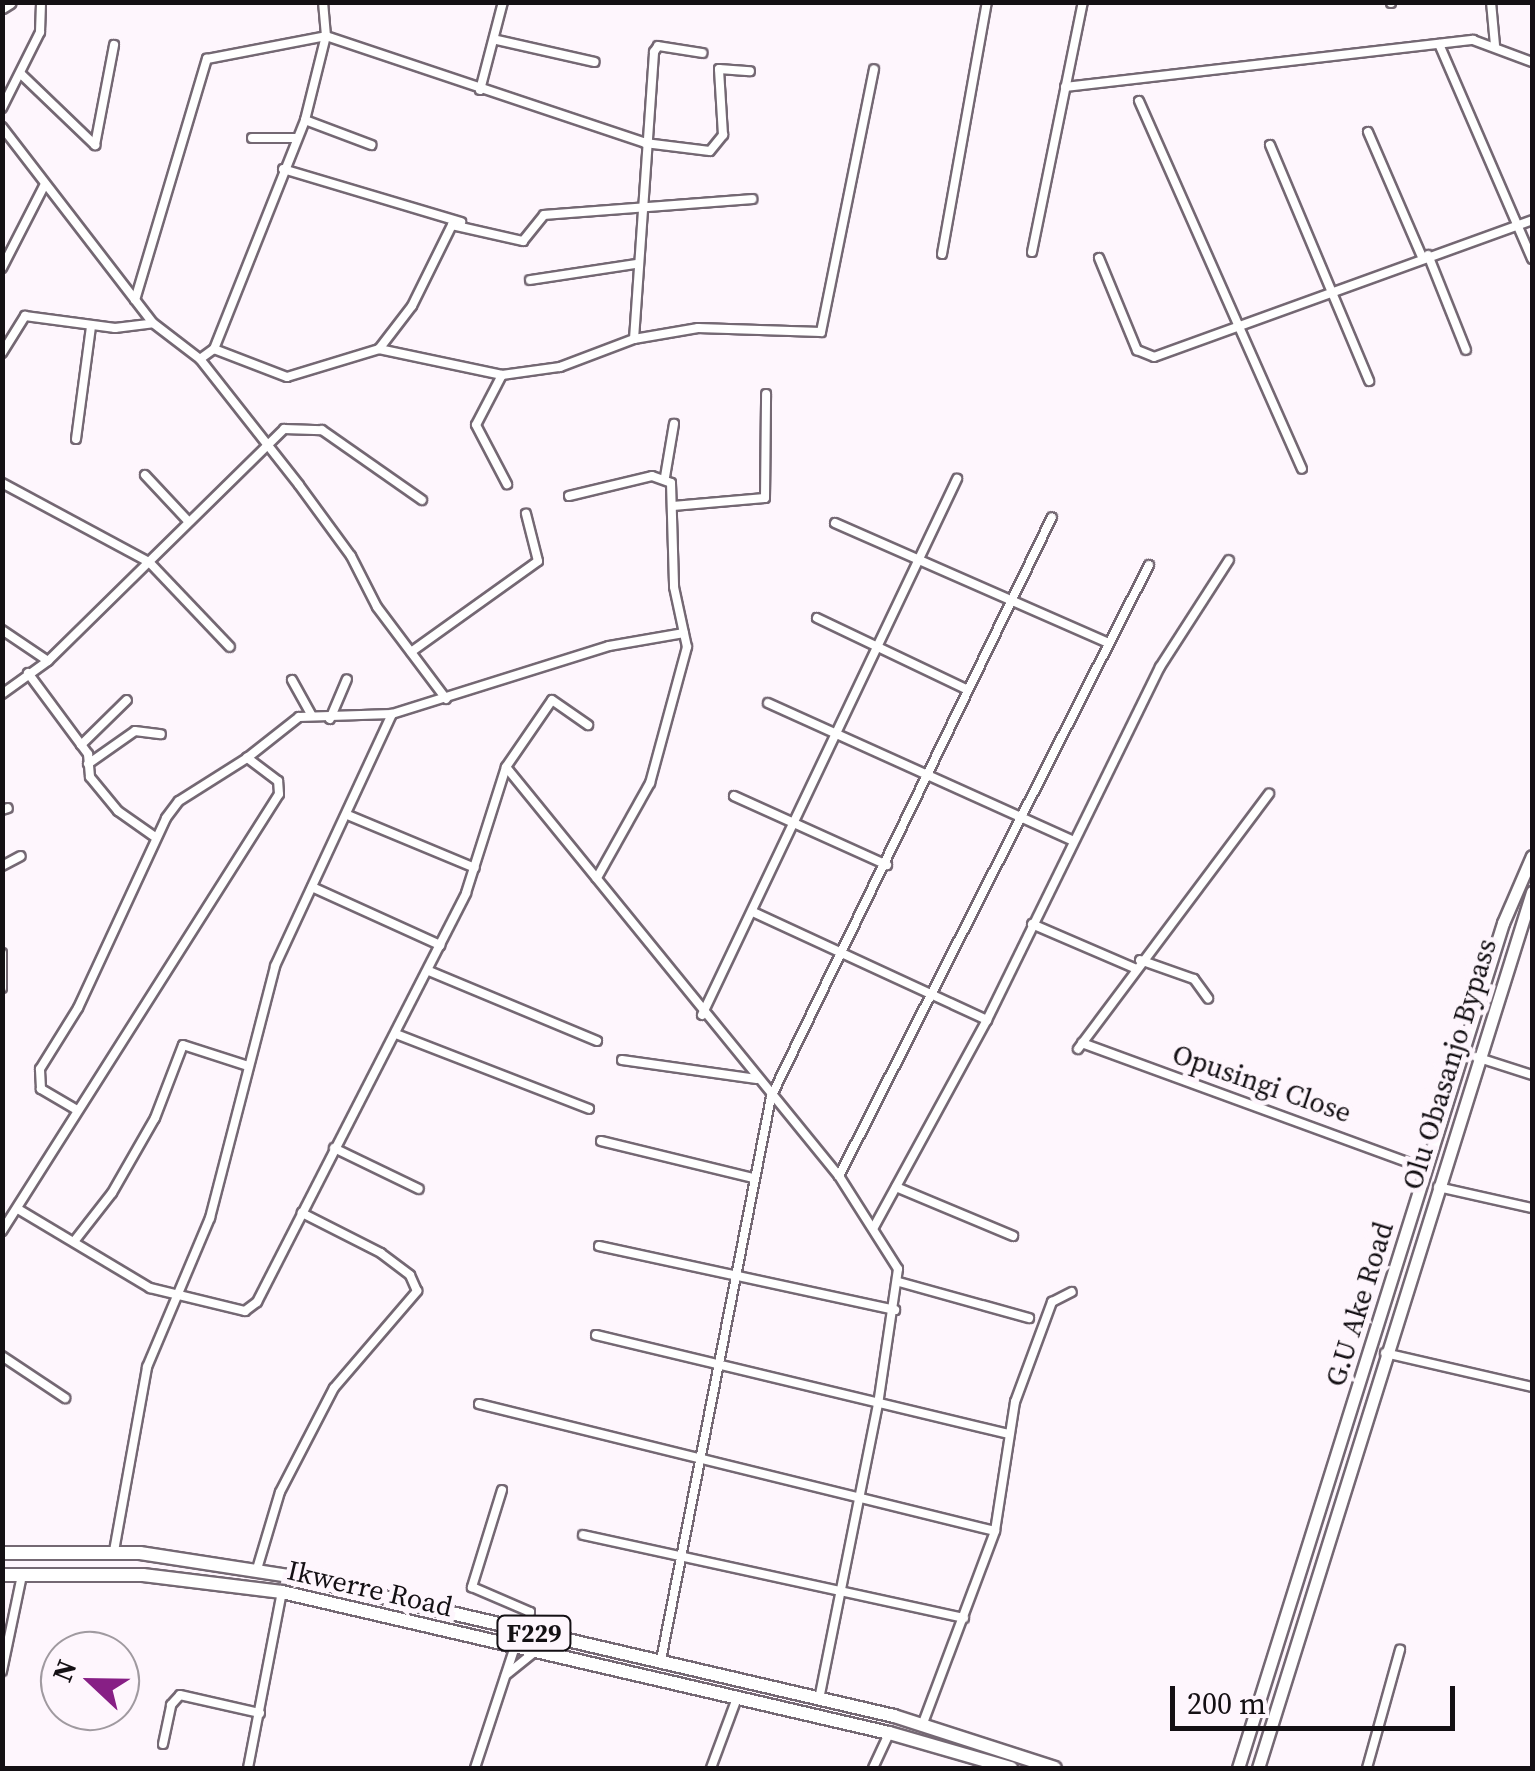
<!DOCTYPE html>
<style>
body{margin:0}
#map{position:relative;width:1535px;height:1771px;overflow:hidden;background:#fef6fd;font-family:"Source Serif 4",serif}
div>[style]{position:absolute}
.roads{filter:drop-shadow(2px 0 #746873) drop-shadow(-2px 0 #746873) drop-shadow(0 2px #746873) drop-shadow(0 -2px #746873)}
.street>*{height:8px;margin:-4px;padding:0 4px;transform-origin:4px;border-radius:4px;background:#fff}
.secondary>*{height:11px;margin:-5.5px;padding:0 5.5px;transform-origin:5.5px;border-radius:5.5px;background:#fff}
.primary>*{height:12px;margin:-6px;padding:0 6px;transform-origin:6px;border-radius:6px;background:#fff}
span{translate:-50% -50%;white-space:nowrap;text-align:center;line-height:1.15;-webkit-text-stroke:10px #fef6fd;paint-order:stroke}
.shield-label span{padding:2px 8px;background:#fef6fd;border:2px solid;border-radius:8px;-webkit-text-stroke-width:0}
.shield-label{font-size:25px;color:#141014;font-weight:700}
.street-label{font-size:28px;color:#141014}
.frame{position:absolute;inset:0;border:5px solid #141014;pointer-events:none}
.north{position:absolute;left:40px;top:1631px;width:100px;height:100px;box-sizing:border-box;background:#fef6fd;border:2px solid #a09aa0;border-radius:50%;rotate:292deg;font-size:28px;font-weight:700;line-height:40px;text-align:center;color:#141014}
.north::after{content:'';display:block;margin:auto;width:35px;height:45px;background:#871f85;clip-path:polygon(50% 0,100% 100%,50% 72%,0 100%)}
.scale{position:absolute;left:1170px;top:1686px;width:285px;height:45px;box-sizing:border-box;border:5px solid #141014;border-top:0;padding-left:12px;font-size:30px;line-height:35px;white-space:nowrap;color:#141014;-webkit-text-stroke:8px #fef6fd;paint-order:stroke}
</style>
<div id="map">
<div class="roads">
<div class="street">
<i style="left:1391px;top:2px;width:1px;rotate:90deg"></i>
<i style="left:1491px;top:2px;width:43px;rotate:84.7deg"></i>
<i style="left:497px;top:40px;width:100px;rotate:12.7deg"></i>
<i style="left:1439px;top:44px;width:234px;rotate:66.6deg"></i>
<i style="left:21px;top:74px;width:103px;rotate:43.8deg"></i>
<i style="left:95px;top:145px;width:102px;rotate:-79.2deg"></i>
<i style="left:1065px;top:87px;width:411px;rotate:-6.6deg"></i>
<i style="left:1473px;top:40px;width:63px;rotate:20.4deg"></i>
<i style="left:480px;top:90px;width:91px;rotate:-75.4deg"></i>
<i style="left:1139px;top:101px;width:402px;rotate:66.1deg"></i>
<i style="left:2px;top:108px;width:85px;rotate:-63.4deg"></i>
<i style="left:40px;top:32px;width:30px;rotate:-88deg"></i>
<i style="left:305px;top:120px;width:71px;rotate:20.7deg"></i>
<i style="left:2px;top:127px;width:247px;rotate:52.4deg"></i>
<i style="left:153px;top:323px;width:59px;rotate:37.5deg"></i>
<i style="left:200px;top:359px;width:160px;rotate:51.8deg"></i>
<i style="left:299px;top:485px;width:88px;rotate:53.8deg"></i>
<i style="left:351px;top:556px;width:57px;rotate:63deg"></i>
<i style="left:377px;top:607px;width:115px;rotate:53.1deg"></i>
<i style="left:1368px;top:132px;width:136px;rotate:66.6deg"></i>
<i style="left:252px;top:138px;width:45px"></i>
<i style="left:1270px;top:145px;width:256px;rotate:67.2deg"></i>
<i style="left:283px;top:169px;width:186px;rotate:16.6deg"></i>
<i style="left:1032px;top:252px;width:255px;rotate:-78.5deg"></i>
<i style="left:942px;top:254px;width:256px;rotate:-79.9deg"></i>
<i style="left:1428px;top:255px;width:102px;rotate:68.2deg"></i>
<i style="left:1099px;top:258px;width:100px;rotate:67.6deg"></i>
<i style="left:1137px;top:350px;width:18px;rotate:22deg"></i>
<i style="left:1154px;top:357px;width:402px;rotate:-19.9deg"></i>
<i style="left:2px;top:268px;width:94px;rotate:-62.9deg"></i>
<i style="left:530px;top:280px;width:107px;rotate:-8.6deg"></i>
<i style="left:135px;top:300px;width:252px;rotate:-73.4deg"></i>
<i style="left:207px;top:59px;width:121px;rotate:-10.9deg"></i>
<i style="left:326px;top:36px;width:336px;rotate:18.5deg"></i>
<i style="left:645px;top:143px;width:65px;rotate:7deg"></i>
<i style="left:710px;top:151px;width:21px;rotate:-51deg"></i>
<i style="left:723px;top:135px;width:66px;rotate:-93.5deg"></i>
<i style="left:719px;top:69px;width:31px;rotate:4deg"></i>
<i style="left:634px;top:339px;width:288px;rotate:-86deg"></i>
<i style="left:654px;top:52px;width:7px;rotate:-56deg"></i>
<i style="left:658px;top:46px;width:45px;rotate:9deg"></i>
<i style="left:214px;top:349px;width:78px;rotate:21deg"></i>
<i style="left:287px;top:377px;width:96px;rotate:-16.9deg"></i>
<i style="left:379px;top:349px;width:126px;rotate:11.9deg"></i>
<i style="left:502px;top:375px;width:59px;rotate:-7.9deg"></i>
<i style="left:560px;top:367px;width:79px;rotate:-20.7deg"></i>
<i style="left:634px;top:339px;width:65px;rotate:-9.8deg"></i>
<i style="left:698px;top:328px;width:123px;rotate:1.9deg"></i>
<i style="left:821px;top:332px;width:268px;rotate:-78.6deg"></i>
<i style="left:379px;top:349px;width:54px;rotate:-52.5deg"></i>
<i style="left:412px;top:306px;width:90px;rotate:-63.7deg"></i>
<i style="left:452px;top:225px;width:73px;rotate:12.7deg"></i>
<i style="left:523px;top:241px;width:33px;rotate:-51deg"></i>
<i style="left:544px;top:215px;width:209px;rotate:-4.4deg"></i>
<i style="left:2px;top:353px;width:44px;rotate:-58.1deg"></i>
<i style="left:25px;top:316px;width:91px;rotate:7.6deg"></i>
<i style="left:115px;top:328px;width:38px;rotate:-7deg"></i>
<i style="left:200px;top:359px;width:17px;rotate:-36deg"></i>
<i style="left:214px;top:349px;width:246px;rotate:-68.3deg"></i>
<i style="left:305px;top:120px;width:87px;rotate:-76deg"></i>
<i style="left:326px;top:36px;width:34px;rotate:-95deg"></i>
<i style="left:502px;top:375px;width:56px;rotate:117.5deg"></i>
<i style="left:476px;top:425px;width:67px;rotate:62.3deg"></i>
<i style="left:76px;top:439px;width:114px;rotate:-82.4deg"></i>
<i style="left:145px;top:475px;width:63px;rotate:46.9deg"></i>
<i style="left:665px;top:477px;width:54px;rotate:-80.4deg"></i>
<i style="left:2px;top:483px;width:167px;rotate:28.3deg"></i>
<i style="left:149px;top:562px;width:117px;rotate:46.4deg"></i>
<i style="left:569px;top:496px;width:85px;rotate:-13.5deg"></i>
<i style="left:652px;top:476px;width:20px;rotate:20deg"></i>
<i style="left:671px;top:483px;width:104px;rotate:88.3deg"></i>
<i style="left:674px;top:587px;width:61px;rotate:77.8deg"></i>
<i style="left:687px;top:647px;width:141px;rotate:105.2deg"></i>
<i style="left:650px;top:783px;width:109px;rotate:119.2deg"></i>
<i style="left:673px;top:506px;width:92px;rotate:-5deg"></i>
<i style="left:765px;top:498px;width:104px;rotate:-89.4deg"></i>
<i style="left:835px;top:523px;width:298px;rotate:23.7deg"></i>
<i style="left:817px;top:618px;width:167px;rotate:25.5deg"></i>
<i style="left:2px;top:630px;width:55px;rotate:34deg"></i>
<i style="left:411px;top:652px;width:156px;rotate:-35.6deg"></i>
<i style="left:538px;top:561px;width:49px;rotate:-104.3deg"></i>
<i style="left:28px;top:673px;width:101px;rotate:53.5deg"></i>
<i style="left:88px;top:754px;width:23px;rotate:85deg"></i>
<i style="left:90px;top:777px;width:44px;rotate:50.5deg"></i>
<i style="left:118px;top:811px;width:45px;rotate:35.1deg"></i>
<i style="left:292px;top:680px;width:41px;rotate:60.9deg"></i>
<i style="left:2px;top:694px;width:57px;rotate:-35.7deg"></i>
<i style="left:48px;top:661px;width:331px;rotate:-44.5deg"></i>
<i style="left:284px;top:429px;width:38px;rotate:2deg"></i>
<i style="left:322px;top:430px;width:122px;rotate:35deg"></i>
<i style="left:768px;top:703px;width:335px;rotate:24.3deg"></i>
<i style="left:330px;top:719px;width:43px;rotate:-67deg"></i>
<i style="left:81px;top:745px;width:64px;rotate:-44.4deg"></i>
<i style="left:88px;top:764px;width:57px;rotate:-35.1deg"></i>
<i style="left:135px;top:731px;width:26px;rotate:7deg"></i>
<i style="left:506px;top:767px;width:527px;rotate:50.85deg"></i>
<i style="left:839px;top:1176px;width:110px;rotate:57.6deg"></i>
<i style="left:898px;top:1269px;width:136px;rotate:98.4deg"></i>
<i style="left:878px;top:1404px;width:301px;rotate:101.3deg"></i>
<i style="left:734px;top:796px;width:168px;rotate:24.3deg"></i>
<i style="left:2px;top:810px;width:6px;rotate:-18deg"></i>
<i style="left:350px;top:816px;width:135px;rotate:22.6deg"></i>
<i style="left:2px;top:866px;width:21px;rotate:-28deg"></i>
<i style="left:312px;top:887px;width:141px;rotate:24.4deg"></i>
<i style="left:753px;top:912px;width:258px;rotate:24.8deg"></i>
<i style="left:1032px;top:924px;width:111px;rotate:23.3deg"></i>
<i style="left:2px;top:953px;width:35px;rotate:90deg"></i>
<i style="left:1140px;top:960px;width:57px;rotate:19.4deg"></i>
<i style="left:1194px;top:979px;width:24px;rotate:54deg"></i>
<i style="left:429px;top:971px;width:182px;rotate:22.6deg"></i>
<i style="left:702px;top:1015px;width:594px;rotate:-64.56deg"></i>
<i style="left:396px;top:1034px;width:207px;rotate:21.2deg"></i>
<i style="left:1082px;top:1043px;width:366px;rotate:20.1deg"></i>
<i style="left:1078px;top:1049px;width:319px;rotate:-53.2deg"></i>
<i style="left:1476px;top:1057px;width:59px;rotate:17.8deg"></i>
<i style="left:622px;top:1060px;width:136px;rotate:8deg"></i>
<i style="left:77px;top:1110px;width:42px;rotate:-149.7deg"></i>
<i style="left:41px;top:1089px;width:20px;rotate:-93deg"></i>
<i style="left:40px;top:1069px;width:72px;rotate:-58.1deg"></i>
<i style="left:78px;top:1008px;width:209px;rotate:-65.1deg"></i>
<i style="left:166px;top:818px;width:21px;rotate:-53deg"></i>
<i style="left:179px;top:801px;width:80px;rotate:-32.3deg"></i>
<i style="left:601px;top:1141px;width:156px;rotate:13.7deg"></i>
<i style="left:334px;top:1148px;width:94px;rotate:25.8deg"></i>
<i style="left:839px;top:1176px;width:685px;rotate:-63.1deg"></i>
<i style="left:896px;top:1187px;width:127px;rotate:22.7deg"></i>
<i style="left:1438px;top:1187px;width:96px;rotate:12.6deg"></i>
<i style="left:18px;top:1209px;width:154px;rotate:30.9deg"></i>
<i style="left:150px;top:1288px;width:98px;rotate:13.6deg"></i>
<i style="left:245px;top:1311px;width:15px;rotate:-37deg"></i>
<i style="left:257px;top:1302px;width:459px;rotate:-62.9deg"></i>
<i style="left:466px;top:893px;width:132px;rotate:-72.4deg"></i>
<i style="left:506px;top:767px;width:81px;rotate:-55.5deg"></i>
<i style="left:552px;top:700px;width:44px;rotate:34.8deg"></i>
<i style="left:874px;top:1227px;width:236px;rotate:-61.4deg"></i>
<i style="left:987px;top:1020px;width:393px;rotate:-63.9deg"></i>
<i style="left:1160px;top:667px;width:127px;rotate:-57.2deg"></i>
<i style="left:2px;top:1231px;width:517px;rotate:-57.63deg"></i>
<i style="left:279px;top:794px;width:13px;rotate:-94deg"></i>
<i style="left:278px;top:781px;width:39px;rotate:-143deg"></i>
<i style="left:247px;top:758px;width:66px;rotate:-38.3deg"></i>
<i style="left:299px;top:717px;width:93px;rotate:-1.8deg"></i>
<i style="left:76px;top:1239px;width:58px;rotate:-52deg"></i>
<i style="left:112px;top:1193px;width:86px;rotate:-60.2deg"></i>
<i style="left:155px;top:1118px;width:78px;rotate:-69deg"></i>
<i style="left:183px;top:1045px;width:68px;rotate:17.9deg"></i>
<i style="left:599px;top:1246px;width:303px;rotate:12.2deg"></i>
<i style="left:899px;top:1282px;width:135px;rotate:15.5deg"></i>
<i style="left:596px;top:1335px;width:425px;rotate:13.5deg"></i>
<i style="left:1385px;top:1353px;width:151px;rotate:13deg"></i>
<i style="left:2px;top:1356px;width:76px;rotate:33.7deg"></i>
<i style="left:479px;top:1404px;width:531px;rotate:13.83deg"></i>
<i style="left:502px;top:1490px;width:102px;rotate:107.2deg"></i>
<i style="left:472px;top:1587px;width:63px;rotate:23.3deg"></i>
<i style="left:530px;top:1612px;width:19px;rotate:99deg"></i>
<i style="left:583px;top:1535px;width:390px;rotate:12.3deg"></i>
<i style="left:114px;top:1551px;width:187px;rotate:-79.8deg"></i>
<i style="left:147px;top:1367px;width:162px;rotate:-67.1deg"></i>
<i style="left:210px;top:1218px;width:260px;rotate:-75.5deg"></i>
<i style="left:275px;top:966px;width:278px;rotate:-65.1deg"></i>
<i style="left:392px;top:714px;width:227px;rotate:-17.4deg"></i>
<i style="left:609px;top:646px;width:76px;rotate:-9.8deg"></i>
<i style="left:257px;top:1569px;width:80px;rotate:-73.4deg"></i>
<i style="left:280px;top:1492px;width:117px;rotate:-62.6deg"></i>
<i style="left:334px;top:1388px;width:128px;rotate:-49.4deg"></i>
<i style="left:417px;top:1291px;width:17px;rotate:-114deg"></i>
<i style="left:410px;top:1275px;width:36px;rotate:-143deg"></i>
<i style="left:381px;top:1253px;width:89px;rotate:-153.1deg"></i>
<i style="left:661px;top:1660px;width:574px;rotate:-78.94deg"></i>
<i style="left:771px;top:1097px;width:644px;rotate:-64.15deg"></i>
<i style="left:2px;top:1671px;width:98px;rotate:-78.2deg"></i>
<i style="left:506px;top:1675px;width:38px;rotate:-39deg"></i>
<i style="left:923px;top:1723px;width:205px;rotate:-69.4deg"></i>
<i style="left:995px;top:1531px;width:131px;rotate:-81.2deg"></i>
<i style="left:1015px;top:1402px;width:107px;rotate:-69.7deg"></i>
<i style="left:1052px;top:1302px;width:22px;rotate:-27deg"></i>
<i style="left:163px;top:1744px;width:40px;rotate:-78deg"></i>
<i style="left:171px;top:1705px;width:13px;rotate:-48deg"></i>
<i style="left:180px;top:1695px;width:82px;rotate:12.7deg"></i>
<i style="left:248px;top:1768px;width:179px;rotate:-79.1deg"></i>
<i style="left:475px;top:1768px;width:128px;rotate:-71.8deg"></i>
<i style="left:711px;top:1768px;width:75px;rotate:-69.6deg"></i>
<i style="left:873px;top:1768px;width:38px;rotate:-65deg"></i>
<i style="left:1367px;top:1768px;width:123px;rotate:-74.4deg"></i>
</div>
<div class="secondary">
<i style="left:2px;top:7px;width:9px;rotate:-32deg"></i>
<i style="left:1238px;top:1768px;width:886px;rotate:-72.59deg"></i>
<i style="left:1503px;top:923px;width:73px;rotate:-66.6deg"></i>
<i style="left:1258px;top:1768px;width:918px;rotate:-72.63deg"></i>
</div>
<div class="primary">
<i style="left:2px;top:1553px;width:138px"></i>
<i style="left:140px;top:1553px;width:163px;rotate:8.8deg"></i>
<i style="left:301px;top:1578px;width:609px;rotate:13.1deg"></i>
<i style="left:894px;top:1716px;width:169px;rotate:17.9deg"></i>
<i style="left:2px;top:1575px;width:141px"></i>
<i style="left:143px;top:1575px;width:140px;rotate:7deg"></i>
<i style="left:282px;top:1592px;width:623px;rotate:13.08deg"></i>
<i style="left:889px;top:1733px;width:127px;rotate:16deg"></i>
</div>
</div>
<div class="shield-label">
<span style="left:534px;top:1633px">F229</span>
</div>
<div class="street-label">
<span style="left:1449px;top:1064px;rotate:-73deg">Olu Obasanjo Bypass</span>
<span style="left:1262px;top:1083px;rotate:19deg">Opusingi Close</span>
<span style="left:1359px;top:1304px;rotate:-73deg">G.U Ake Road</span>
<span style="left:370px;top:1588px;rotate:13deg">Ikwerre Road</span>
</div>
<div class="frame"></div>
<div class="north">N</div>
<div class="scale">200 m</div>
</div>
